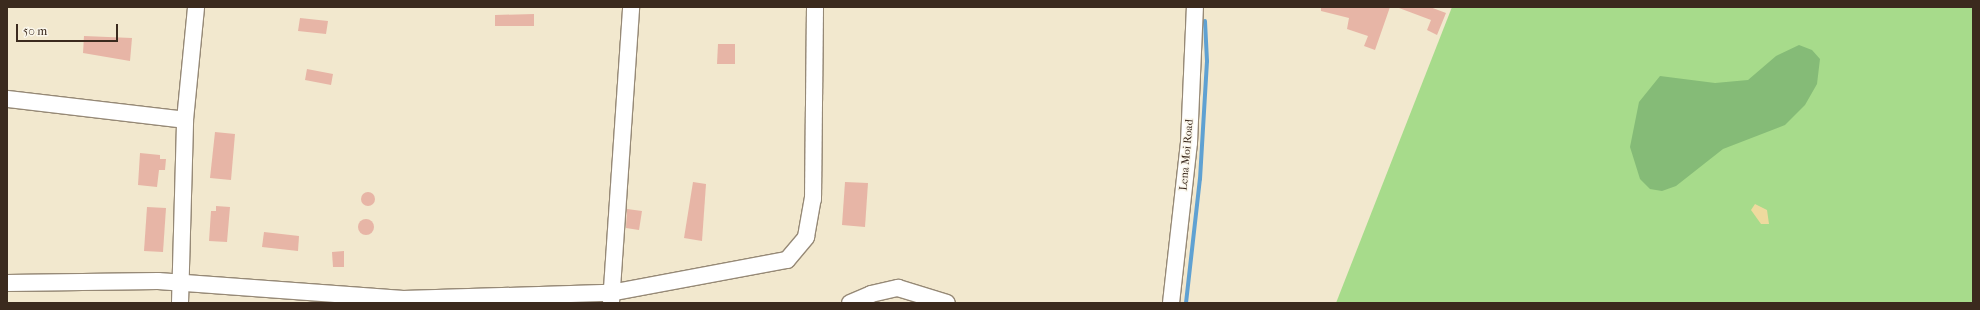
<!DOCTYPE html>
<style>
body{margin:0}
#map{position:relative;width:1980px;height:310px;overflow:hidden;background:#f2e8ce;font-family:"IM FELL French Canon",serif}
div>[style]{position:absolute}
.green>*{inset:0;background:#a7db8b}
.forest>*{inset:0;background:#85bb77}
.sand>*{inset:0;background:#eeda9e}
.stream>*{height:4px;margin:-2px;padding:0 2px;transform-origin:2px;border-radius:2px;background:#5fa1d2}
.building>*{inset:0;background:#e7b5a6}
.round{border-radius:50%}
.roads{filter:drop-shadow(1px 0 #968976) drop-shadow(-1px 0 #968976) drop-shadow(0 1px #968976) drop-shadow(0 -1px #968976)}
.minor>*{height:16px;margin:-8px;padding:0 8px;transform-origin:8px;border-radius:8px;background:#fff}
span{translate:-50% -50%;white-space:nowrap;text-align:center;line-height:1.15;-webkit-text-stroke:3px #fbf7ec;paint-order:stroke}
.street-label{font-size:11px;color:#3b2a1e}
.frame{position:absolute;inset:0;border:8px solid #3b2a1e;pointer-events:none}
.scale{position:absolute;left:16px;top:24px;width:102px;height:18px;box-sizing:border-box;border:2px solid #3b2a1e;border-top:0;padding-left:5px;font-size:12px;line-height:14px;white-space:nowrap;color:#3b2a1e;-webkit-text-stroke:3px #fbf7ec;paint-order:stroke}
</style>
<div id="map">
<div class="green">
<i style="clip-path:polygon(1452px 7px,1973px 7px,1973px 303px,1336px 303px)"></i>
</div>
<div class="forest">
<i style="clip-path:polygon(1799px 45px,1812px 50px,1820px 59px,1817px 84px,1805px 105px,1785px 125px,1723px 149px,1676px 186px,1662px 191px,1650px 189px,1640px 179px,1630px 147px,1639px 102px,1660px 76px,1715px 83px,1748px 80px,1776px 56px)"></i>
</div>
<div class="sand">
<i style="clip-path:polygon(1755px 204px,1767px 210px,1769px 224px,1761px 224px,1751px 210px)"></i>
</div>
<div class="stream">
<i style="left:1186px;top:303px;width:125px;rotate:-83.6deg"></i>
<i style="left:1200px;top:179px;width:118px;rotate:-86.6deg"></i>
<i style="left:1207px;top:61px;width:40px;rotate:-92.9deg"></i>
</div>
<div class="building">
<i style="clip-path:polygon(1321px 7px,1390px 7px,1375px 50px,1364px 46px,1368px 36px,1347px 29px,1349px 18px,1321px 11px)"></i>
<i style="clip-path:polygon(1430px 7px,1446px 13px,1437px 35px,1427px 30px,1431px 20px,1399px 8px)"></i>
<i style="clip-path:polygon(534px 14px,534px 26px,495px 26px,495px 15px)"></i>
<i style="clip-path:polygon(300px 18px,328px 21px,326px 34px,298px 31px)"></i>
<i style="clip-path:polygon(84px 36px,132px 38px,130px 61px,83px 53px)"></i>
<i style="clip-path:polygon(718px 44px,735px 44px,735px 64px,717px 64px)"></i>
<i style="clip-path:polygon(307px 69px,333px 74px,331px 85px,305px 80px)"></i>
<i style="clip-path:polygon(215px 132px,235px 134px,231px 180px,210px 178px)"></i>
<i style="clip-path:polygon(140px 153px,160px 155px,160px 159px,166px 159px,165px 170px,159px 170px,157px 187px,138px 185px)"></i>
<i style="clip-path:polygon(693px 182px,706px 184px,702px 241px,684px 238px)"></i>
<i style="clip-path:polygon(845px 182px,868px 183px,865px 227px,842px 225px)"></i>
<i class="round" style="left:361px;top:192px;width:14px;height:14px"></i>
<i style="clip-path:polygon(216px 206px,230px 207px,227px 242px,209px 241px,211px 211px,216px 211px)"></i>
<i style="clip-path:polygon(147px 207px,166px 208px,163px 252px,144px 251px)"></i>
<i style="clip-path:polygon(627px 209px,642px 211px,639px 230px,626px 228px)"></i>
<i class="round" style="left:358px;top:219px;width:16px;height:16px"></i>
<i style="clip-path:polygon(264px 232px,299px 236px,298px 251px,262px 247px)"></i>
<i style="clip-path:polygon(344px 251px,344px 267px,333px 267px,332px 252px)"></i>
</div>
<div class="roads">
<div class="minor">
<i style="left:7px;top:99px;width:179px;rotate:6.7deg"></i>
<i style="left:7px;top:283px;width:151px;rotate:-0.8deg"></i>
<i style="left:158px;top:281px;width:246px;rotate:4.2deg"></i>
<i style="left:403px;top:299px;width:207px;rotate:-1.7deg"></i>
<i style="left:610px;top:293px;width:180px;rotate:-10.6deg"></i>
<i style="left:787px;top:260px;width:30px;rotate:-50deg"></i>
<i style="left:806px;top:237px;width:39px;rotate:-80deg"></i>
<i style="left:813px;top:199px;width:192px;rotate:-89.4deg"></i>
<i style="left:180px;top:303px;width:183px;rotate:-88.4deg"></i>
<i style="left:185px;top:120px;width:114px;rotate:-84.4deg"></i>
<i style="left:611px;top:303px;width:297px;rotate:-86.1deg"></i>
<i style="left:850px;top:303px;width:23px;rotate:-23deg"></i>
<i style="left:871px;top:294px;width:28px;rotate:-13deg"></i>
<i style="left:898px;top:288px;width:51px;rotate:17deg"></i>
<i style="left:1171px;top:303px;width:161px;rotate:-83.6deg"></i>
<i style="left:1189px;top:143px;width:136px;rotate:-87.5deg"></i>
</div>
</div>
<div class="street-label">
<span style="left:1187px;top:155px;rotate:-85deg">Lena Moi Road</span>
</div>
<div class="frame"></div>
<div class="scale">50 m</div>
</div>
